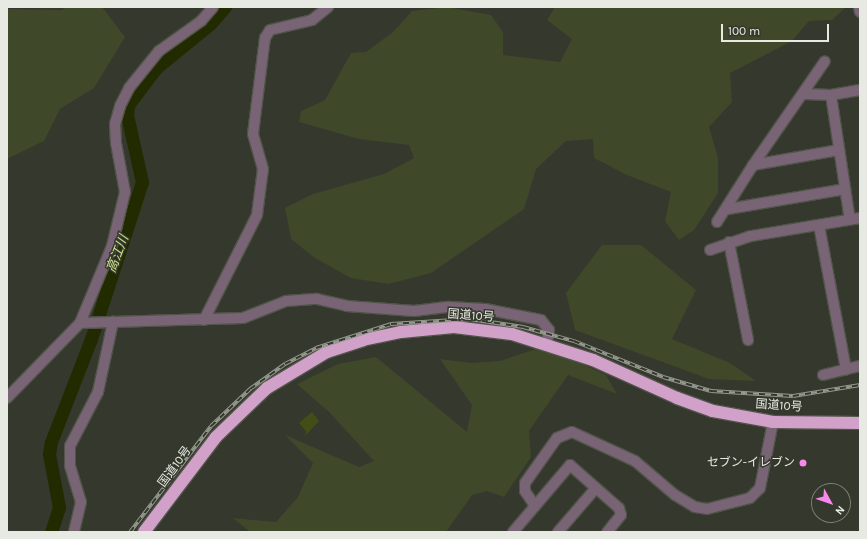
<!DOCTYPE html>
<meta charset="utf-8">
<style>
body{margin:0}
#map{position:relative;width:867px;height:539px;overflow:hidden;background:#35382c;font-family:Karla,"Noto Sans JP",sans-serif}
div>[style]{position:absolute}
.green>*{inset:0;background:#40482a}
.river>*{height:13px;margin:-6.5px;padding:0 6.5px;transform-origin:6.5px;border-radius:6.5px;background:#222a00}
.building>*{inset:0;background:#424e16}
.roads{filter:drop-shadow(1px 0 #515449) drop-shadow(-1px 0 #515449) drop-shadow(0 1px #515449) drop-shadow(0 -1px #515449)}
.minor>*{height:10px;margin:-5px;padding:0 5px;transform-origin:5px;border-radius:5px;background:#786475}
.highway>*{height:12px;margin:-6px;padding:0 6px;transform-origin:6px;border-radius:6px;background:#d2a1ca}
.rail>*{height:3.5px;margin-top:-1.75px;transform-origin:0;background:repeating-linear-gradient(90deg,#35382c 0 6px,#979a90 0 12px);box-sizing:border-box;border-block:1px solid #979a90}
.dots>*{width:11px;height:11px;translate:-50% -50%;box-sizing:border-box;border:2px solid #35382c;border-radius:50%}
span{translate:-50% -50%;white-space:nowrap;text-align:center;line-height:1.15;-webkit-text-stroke:3px #35382c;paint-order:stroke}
.street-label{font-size:12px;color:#e7eae2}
.poi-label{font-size:12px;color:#e7eae2}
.right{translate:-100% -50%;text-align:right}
.water-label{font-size:13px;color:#cee490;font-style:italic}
.frame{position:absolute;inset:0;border:8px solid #e7eae2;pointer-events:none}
.north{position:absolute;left:811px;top:483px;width:40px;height:40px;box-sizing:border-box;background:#35382c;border:1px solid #7c7f75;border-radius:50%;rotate:130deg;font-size:11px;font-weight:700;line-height:16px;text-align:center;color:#e7eae2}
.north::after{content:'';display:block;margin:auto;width:14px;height:18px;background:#f888eb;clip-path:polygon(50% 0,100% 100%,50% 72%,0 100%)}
.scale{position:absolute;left:721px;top:24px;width:108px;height:18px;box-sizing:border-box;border:2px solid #e7eae2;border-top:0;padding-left:5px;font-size:12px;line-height:14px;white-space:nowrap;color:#e7eae2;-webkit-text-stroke:3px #35382c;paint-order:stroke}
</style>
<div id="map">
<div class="green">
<i style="clip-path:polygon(64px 7px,102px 7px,125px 37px,94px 88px,60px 109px,44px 141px,7px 159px,8px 9px,63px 10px)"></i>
<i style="clip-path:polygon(447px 7px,491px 15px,503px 32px,503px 55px,560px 62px,572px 39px,547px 20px,555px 7px,845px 8px,832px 20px,809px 21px,792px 41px,730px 73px,732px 102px,709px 127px,718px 158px,718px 193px,694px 230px,679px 240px,665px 221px,671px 192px,627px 175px,594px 158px,593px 139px,566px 141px,536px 169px,524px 209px,431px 273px,388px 284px,351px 278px,315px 258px,291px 239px,285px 208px,313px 194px,384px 174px,414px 158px,409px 145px,359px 139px,299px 122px,301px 111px,325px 100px,351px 53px,366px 52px,393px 32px,412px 11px)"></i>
<i style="clip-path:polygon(602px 245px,641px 245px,696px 290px,672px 339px,730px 363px,756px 381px,709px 379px,575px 330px,566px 293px)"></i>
<i style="clip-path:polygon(536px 349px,571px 359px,606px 375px,617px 394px,568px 375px,529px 431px,531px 457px,504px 497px,487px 491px,472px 495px,446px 532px,250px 532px,233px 518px,276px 522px,298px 497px,313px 463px,285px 435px,359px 467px,374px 461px,330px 413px,297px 384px,338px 364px,376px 357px,467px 432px,472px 405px,440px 359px,471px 363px,500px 361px)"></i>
</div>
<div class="river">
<i style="left:51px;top:532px;width:26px;rotate:-72deg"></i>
<i style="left:59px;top:507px;width:54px;rotate:-100.7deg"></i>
<i style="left:49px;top:454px;width:12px;rotate:-81deg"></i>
<i style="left:51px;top:442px;width:110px;rotate:-68.8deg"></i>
<i style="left:91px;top:339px;width:165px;rotate:-72deg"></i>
<i style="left:142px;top:182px;width:69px;rotate:-102.6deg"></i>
<i style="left:127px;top:115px;width:10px;rotate:-84deg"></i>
<i style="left:128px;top:105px;width:46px;rotate:-52.9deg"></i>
<i style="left:156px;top:68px;width:70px;rotate:-39.2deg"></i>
<i style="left:210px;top:24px;width:23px;rotate:-49deg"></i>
</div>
<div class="building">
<i style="clip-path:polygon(312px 412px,319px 421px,305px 436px,306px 431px,299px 423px)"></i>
</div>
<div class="roads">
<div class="minor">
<i style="left:859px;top:7px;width:5px;rotate:79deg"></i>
<i style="left:804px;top:94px;width:27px;rotate:2deg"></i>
<i style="left:831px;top:95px;width:29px;rotate:-10deg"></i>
<i style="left:831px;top:95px;width:126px;rotate:81.4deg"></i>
<i style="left:753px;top:165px;width:87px;rotate:-9.9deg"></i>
<i style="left:728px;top:209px;width:119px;rotate:-9.7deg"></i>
<i style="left:717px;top:222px;width:67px;rotate:-57.7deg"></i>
<i style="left:753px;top:165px;width:126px;rotate:-55.3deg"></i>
<i style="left:819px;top:225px;width:147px;rotate:79.4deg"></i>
<i style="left:729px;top:242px;width:100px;rotate:79deg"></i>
<i style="left:710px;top:250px;width:43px;rotate:-18.9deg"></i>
<i style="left:751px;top:236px;width:110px;rotate:-9.4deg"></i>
<i style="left:204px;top:320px;width:118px;rotate:-63.2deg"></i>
<i style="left:257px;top:215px;width:46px;rotate:-82.6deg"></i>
<i style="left:263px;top:169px;width:36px;rotate:-106deg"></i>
<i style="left:253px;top:134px;width:97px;rotate:-82.9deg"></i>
<i style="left:265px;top:38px;width:9px;rotate:-58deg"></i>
<i style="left:270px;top:30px;width:43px;rotate:-13.4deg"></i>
<i style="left:312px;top:20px;width:21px;rotate:-39deg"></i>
<i style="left:80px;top:323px;width:83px;rotate:-67.4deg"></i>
<i style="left:112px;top:246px;width:56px;rotate:-76.5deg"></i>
<i style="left:125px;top:192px;width:50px;rotate:-100.4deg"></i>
<i style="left:116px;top:143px;width:19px;rotate:-93deg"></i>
<i style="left:115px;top:124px;width:19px;rotate:-74deg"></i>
<i style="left:120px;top:106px;width:20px;rotate:-63deg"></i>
<i style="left:129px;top:88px;width:48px;rotate:-51deg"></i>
<i style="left:159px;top:51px;width:52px;rotate:-35.5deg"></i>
<i style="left:201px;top:21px;width:18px;rotate:-49deg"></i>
<i style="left:823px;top:375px;width:38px;rotate:-14deg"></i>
<i style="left:7px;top:398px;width:105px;rotate:-45.8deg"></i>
<i style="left:80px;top:323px;width:163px;rotate:-1.8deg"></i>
<i style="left:243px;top:318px;width:46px;rotate:-21.6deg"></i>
<i style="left:286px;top:301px;width:31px;rotate:-4deg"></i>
<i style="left:317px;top:299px;width:31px;rotate:13deg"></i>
<i style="left:347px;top:306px;width:67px;rotate:4.3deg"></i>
<i style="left:414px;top:311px;width:35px;rotate:-7deg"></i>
<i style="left:449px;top:307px;width:36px;rotate:3deg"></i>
<i style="left:485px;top:309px;width:57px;rotate:11.1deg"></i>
<i style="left:541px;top:320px;width:13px;rotate:51deg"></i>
<i style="left:549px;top:330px;width:13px;rotate:99deg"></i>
<i style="left:535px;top:506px;width:18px;rotate:-124deg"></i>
<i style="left:525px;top:491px;width:8px;rotate:-90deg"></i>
<i style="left:525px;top:483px;width:55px;rotate:-54.6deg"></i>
<i style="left:557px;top:438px;width:16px;rotate:-22deg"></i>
<i style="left:572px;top:432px;width:69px;rotate:24.7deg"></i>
<i style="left:635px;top:461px;width:52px;rotate:40.4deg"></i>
<i style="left:675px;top:495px;width:23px;rotate:31deg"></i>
<i style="left:695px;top:507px;width:12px;rotate:9deg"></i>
<i style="left:707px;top:509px;width:44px;rotate:-14.3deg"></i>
<i style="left:750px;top:498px;width:14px;rotate:-45deg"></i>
<i style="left:760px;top:488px;width:67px;rotate:-78.9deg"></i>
<i style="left:74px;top:532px;width:31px;rotate:-77deg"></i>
<i style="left:81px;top:502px;width:38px;rotate:-107deg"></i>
<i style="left:70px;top:466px;width:20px;rotate:-90deg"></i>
<i style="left:70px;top:446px;width:61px;rotate:-62.6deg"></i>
<i style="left:98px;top:392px;width:72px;rotate:-77.9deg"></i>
<i style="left:513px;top:532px;width:88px;rotate:-49.6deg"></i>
<i style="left:570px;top:465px;width:65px;rotate:41.3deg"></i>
<i style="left:619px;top:508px;width:7px;rotate:74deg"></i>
<i style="left:621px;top:515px;width:22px;rotate:129deg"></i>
<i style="left:558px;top:532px;width:58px;rotate:-49.2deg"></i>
</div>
<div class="highway">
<i style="left:144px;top:532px;width:119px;rotate:-52.8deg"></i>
<i style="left:216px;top:437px;width:71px;rotate:-43.9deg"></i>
<i style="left:267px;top:388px;width:70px;rotate:-31deg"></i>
<i style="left:327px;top:352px;width:38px;rotate:-18deg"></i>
<i style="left:363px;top:340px;width:39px;rotate:-12deg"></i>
<i style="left:401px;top:332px;width:53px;rotate:-5.4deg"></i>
<i style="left:454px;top:327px;width:58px;rotate:6.9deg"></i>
<i style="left:512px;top:334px;width:85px;rotate:17.8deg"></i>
<i style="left:593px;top:360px;width:92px;rotate:24.3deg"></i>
<i style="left:677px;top:398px;width:38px;rotate:20deg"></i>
<i style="left:713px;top:411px;width:61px;rotate:10.4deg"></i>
<i style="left:773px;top:422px;width:87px;rotate:0.7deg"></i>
</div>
</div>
<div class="rail">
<i style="left:130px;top:532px;width:133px;rotate:-52.6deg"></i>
<i style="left:211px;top:426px;width:54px;rotate:-43.5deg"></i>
<i style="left:250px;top:389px;width:43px;rotate:-35.5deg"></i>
<i style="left:285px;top:364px;width:35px;rotate:-27deg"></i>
<i style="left:316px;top:348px;width:79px;rotate:-17.7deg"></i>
<i style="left:391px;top:324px;width:79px;rotate:-3.6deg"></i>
<i style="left:470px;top:319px;width:54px;rotate:8.6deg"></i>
<i style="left:523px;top:327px;width:53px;rotate:15.4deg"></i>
<i style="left:574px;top:341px;width:96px;rotate:22deg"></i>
<i style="left:663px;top:377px;width:50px;rotate:16.3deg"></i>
<i style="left:711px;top:391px;width:82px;rotate:3.5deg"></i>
<i style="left:793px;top:396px;width:68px;rotate:-9.3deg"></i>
</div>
<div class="dots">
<i style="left:803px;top:463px;background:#f888eb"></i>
</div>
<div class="street-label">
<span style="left:471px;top:316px;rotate:4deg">国道10号</span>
<span style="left:779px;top:406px;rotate:4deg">国道10号</span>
<span style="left:175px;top:467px;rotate:-54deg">国道10号</span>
</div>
<div class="poi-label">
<span class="right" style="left:795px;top:463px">セブン-イレブン</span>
</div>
<div class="water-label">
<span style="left:118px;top:254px;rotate:-69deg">高江川</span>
</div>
<div class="frame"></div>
<div class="north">N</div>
<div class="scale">100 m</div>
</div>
